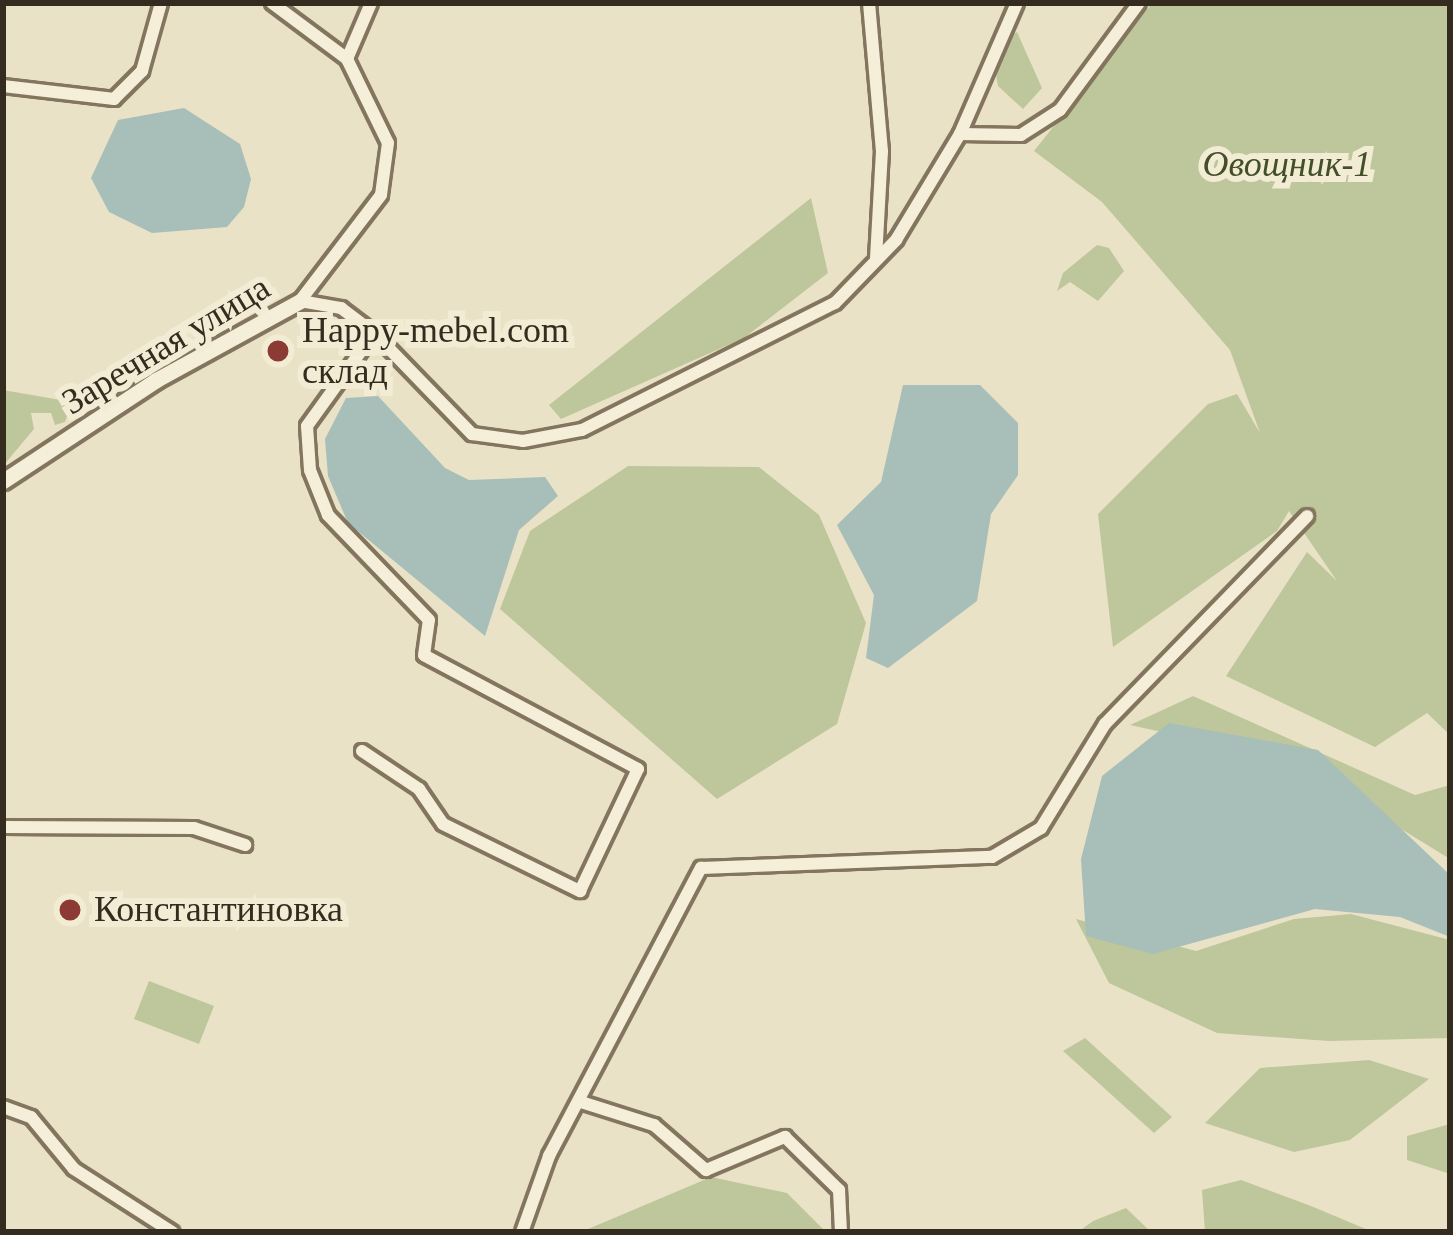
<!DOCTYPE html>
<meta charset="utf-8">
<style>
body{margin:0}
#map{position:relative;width:1453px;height:1235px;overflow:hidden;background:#eae2c6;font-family:Georgia,serif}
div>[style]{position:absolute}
.green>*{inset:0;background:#bec79b}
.water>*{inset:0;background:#a7beb9}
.roads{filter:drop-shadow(3px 0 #83755e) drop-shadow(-3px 0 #83755e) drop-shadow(0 3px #83755e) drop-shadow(0 -3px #83755e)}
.minor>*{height:12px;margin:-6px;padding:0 6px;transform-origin:6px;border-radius:6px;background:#f5efd9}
.tertiary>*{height:15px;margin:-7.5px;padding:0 7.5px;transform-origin:7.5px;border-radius:7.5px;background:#f5efd9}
.dots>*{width:33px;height:33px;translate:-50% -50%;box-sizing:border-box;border:6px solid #f2ecd5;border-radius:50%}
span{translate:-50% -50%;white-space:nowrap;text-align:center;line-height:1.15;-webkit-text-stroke:12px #f2ecd5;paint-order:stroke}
.park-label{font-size:36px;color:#424f29;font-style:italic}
.poi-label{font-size:36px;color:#352c20}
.left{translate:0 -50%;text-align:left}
.street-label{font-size:36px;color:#352c20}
.frame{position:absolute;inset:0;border:6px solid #352c20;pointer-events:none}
</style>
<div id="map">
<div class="green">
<i style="clip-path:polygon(1152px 3px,1450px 3px,1450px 735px,1427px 713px,1375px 747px,1226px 676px,1307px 552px,1337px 581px,1289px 511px,1277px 531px,1113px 647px,1098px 514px,1208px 404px,1237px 394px,1260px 433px,1230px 350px,1102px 202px,1034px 151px)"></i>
<i style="clip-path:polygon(1017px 32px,1042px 88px,1023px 109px,998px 86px,991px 46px)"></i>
<i style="clip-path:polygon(811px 198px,828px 273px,744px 338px,561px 419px,549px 405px)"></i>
<i style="clip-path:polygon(1097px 245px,1109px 248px,1124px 271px,1098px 301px,1070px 282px,1057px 291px,1063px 273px)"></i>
<i style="clip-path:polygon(3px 390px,72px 402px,65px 422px,55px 425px,51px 413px,31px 413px,34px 429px,3px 466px)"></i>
<i style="clip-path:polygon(628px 466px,759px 467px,819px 515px,866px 623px,837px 724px,717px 799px,500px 609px,530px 531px)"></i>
<i style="clip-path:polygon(1193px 696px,1415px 795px,1450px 785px,1450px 859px,1289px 760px,1130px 725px)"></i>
<i style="clip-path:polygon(1351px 914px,1450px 940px,1450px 1038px,1329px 1041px,1217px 1033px,1109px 983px,1076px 919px,1196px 951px,1294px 919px)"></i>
<i style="clip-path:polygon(149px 981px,214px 1006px,199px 1044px,134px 1019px)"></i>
<i style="clip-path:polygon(1085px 1038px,1172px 1117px,1154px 1133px,1063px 1051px)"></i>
<i style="clip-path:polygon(1369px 1060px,1429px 1079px,1350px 1140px,1294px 1152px,1205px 1123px,1260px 1068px)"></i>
<i style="clip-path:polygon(1450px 1124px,1450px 1174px,1407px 1160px,1407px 1136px)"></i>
<i style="clip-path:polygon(711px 1177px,787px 1193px,826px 1232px,581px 1232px)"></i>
<i style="clip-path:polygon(1241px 1180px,1311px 1206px,1373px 1232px,1205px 1232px,1202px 1190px)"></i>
<i style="clip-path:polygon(1126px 1208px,1151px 1232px,1078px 1232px,1093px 1221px)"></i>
</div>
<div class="water">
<i style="clip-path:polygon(184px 108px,240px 144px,251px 179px,244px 207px,227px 227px,152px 233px,109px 212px,91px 178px,118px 120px)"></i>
<i style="clip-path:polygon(903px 385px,980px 385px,1018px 423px,1018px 475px,991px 514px,977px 601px,888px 668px,866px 658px,874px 595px,837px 525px,881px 482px)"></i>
<i style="clip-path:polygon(378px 396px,445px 468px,469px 480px,545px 477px,558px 496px,519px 530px,485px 636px,348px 523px,328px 476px,325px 439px,346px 398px)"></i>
<i style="clip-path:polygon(1169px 723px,1318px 750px,1450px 875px,1450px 937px,1400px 917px,1315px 909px,1153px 954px,1086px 936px,1081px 859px,1102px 776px)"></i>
</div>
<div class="roads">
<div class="minor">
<i style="left:272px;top:3px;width:94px;rotate:36.7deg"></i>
<i style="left:347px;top:59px;width:93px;rotate:64deg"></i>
<i style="left:388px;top:143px;width:52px;rotate:97.7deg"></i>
<i style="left:381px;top:195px;width:133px;rotate:127.4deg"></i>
<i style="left:300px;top:301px;width:42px;rotate:9.7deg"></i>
<i style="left:341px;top:308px;width:41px;rotate:37.1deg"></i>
<i style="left:374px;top:333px;width:141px;rotate:45.9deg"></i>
<i style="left:472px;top:434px;width:51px;rotate:7.8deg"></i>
<i style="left:523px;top:441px;width:60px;rotate:-10.6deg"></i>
<i style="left:582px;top:430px;width:283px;rotate:-26.7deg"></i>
<i style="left:835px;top:303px;width:88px;rotate:-45.9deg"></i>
<i style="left:896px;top:240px;width:124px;rotate:-58.9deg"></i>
<i style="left:960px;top:134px;width:61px;rotate:0.9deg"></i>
<i style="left:1021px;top:135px;width:46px;rotate:-32.7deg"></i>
<i style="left:1060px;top:110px;width:133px;rotate:-53.6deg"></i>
<i style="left:869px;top:3px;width:149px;rotate:85deg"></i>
<i style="left:882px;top:151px;width:107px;rotate:93.2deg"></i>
<i style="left:347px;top:59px;width:61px;rotate:-66.8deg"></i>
<i style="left:3px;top:86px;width:112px;rotate:6.7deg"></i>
<i style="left:114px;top:99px;width:40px;rotate:-45deg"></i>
<i style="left:142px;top:71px;width:71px;rotate:-74.4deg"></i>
<i style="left:960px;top:134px;width:143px;rotate:-66.5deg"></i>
<i style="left:362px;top:751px;width:69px;rotate:33.7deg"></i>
<i style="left:419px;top:789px;width:42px;rotate:55.6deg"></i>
<i style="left:443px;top:824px;width:153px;rotate:26.1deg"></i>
<i style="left:580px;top:891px;width:135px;rotate:-64.6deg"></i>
<i style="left:638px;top:769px;width:242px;rotate:-152deg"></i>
<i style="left:424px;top:655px;width:35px;rotate:-82deg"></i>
<i style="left:429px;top:620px;width:146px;rotate:-133.9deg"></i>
<i style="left:328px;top:515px;width:48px;rotate:-111.8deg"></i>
<i style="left:310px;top:470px;width:44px;rotate:-93.9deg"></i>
<i style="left:307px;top:426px;width:115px;rotate:-54.2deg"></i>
<i style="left:3px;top:827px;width:191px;rotate:0.3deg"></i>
<i style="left:194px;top:828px;width:54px;rotate:18.4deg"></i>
<i style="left:581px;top:1102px;width:77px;rotate:17.5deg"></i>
<i style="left:654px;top:1125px;width:69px;rotate:40.9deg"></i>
<i style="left:706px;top:1170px;width:86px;rotate:-22.7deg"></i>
<i style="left:785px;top:1137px;width:76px;rotate:44.5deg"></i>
<i style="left:839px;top:1190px;width:42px;rotate:87.3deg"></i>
<i style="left:3px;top:1107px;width:30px;rotate:20deg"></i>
<i style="left:31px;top:1117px;width:67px;rotate:50.4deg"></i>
<i style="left:74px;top:1169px;width:117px;rotate:32.7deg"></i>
<i style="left:522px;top:1232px;width:81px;rotate:-70.4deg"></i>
<i style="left:549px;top:1156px;width:326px;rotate:-62.2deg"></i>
<i style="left:701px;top:868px;width:291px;rotate:-2.2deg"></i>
<i style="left:992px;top:857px;width:57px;rotate:-30.6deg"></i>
<i style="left:1041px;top:828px;width:122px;rotate:-58.4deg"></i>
<i style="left:1105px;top:724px;width:290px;rotate:-45.8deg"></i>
</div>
<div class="tertiary">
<i style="left:3px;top:481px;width:183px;rotate:-33.4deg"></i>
<i style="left:156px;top:380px;width:164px;rotate:-28.7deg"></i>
</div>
</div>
<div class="dots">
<i style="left:278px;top:351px;background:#8c3b34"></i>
<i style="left:70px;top:910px;background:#8c3b34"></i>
</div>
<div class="park-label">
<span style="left:1287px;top:165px">Овощник-1</span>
</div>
<div class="poi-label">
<span class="left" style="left:302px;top:351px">Happy-mebel.com<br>склад</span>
<span class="left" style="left:94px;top:910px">Константиновка</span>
</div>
<div class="street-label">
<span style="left:166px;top:345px;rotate:-31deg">Заречная улица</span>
</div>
<div class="frame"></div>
</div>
